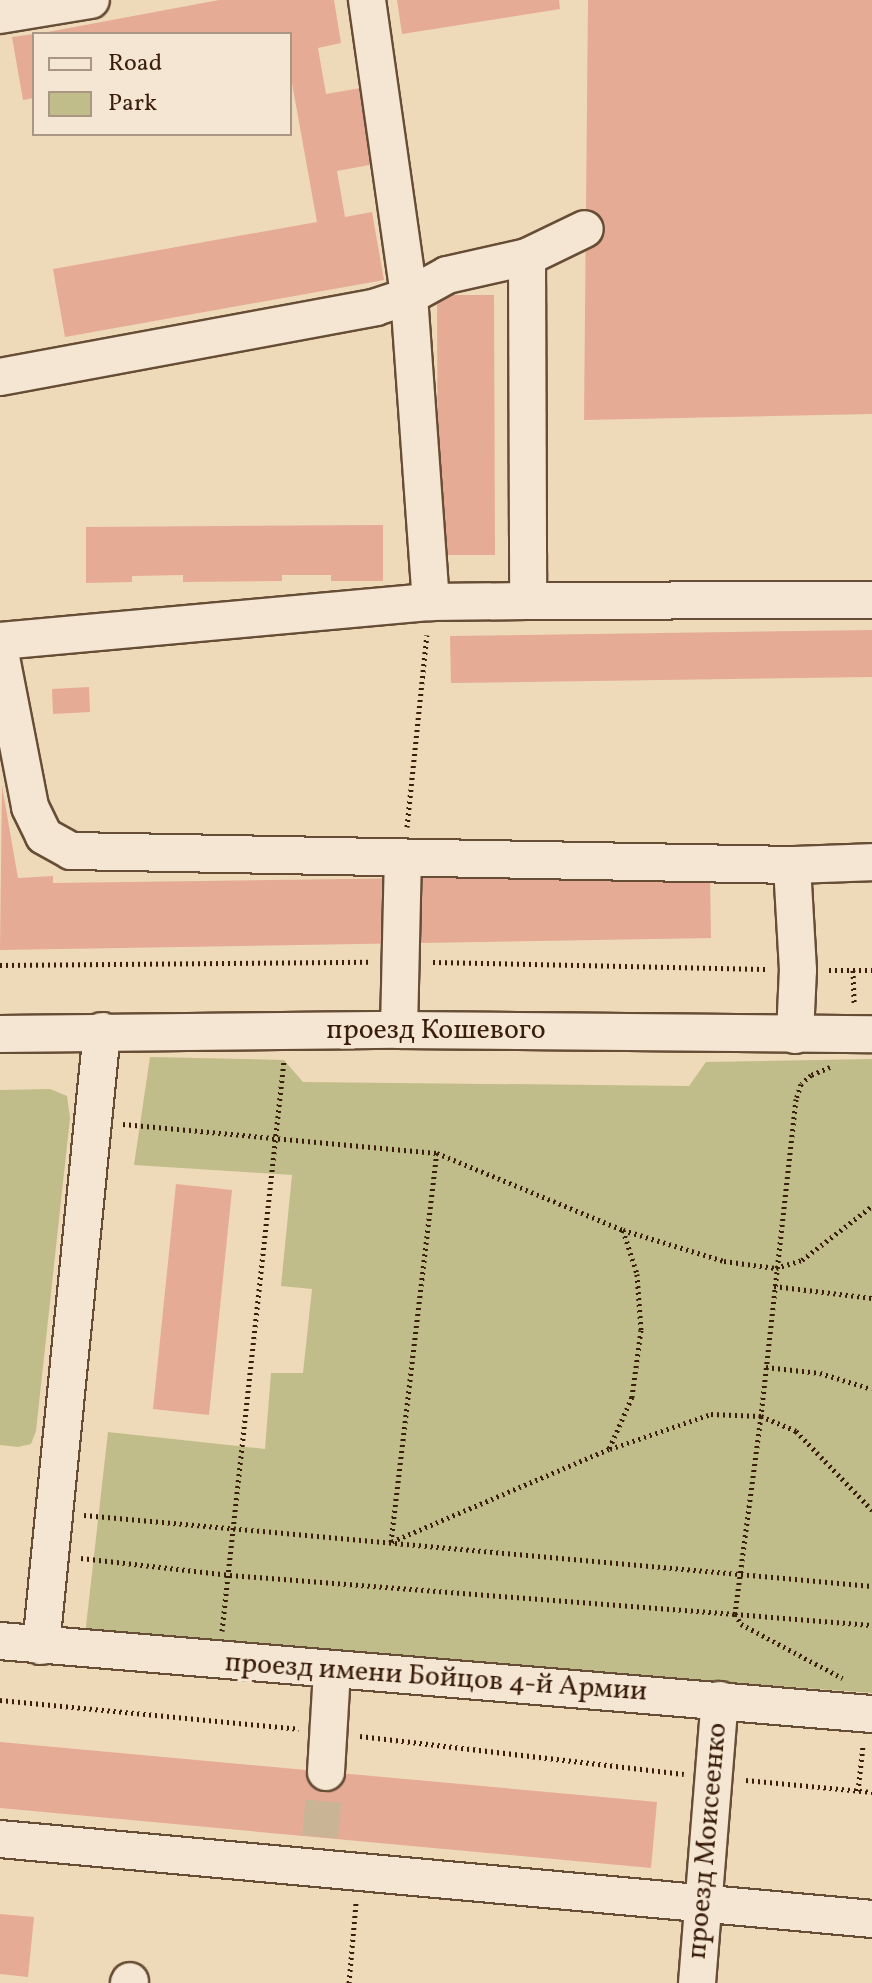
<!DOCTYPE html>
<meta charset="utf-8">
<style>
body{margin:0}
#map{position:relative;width:872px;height:1983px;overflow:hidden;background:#eed9b9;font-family:Vollkorn,serif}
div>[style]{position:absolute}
.green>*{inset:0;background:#c1bd8a}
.building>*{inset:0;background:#e6ab95}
.minor-tunnel>*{height:36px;margin-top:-18px;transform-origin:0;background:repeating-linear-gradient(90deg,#cab496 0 36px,transparent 0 54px)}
.path>*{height:5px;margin-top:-2.5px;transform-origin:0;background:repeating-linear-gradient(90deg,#3a1e0b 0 2px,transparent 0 6px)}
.roads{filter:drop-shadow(2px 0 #674d36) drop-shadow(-2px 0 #674d36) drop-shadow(0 2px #674d36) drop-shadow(0 -2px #674d36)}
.minor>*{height:36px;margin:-18px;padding:0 18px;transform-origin:18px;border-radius:18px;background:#f4e6d2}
span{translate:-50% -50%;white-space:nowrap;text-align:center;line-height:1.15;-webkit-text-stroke:7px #f4e6d2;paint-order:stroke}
.street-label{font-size:28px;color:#3a1e0b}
.legend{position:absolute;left:32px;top:32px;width:260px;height:104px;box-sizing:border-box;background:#f4e6d2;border:2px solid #aa9682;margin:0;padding:10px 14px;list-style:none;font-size:24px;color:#3a1e0b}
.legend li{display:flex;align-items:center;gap:16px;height:40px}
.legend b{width:40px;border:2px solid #aa9682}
</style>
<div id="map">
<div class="green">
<i style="clip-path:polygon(150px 1057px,284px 1060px,303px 1082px,689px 1086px,706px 1062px,872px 1059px,872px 1693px,85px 1635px,108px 1432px,265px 1449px,271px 1373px,303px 1373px,312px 1289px,281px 1286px,292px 1175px,134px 1165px)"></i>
<i style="clip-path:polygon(50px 1089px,67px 1096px,70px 1118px,36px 1431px,31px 1444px,18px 1447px,0 1445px,0 1090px)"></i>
</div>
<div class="building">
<i style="clip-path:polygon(219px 0,334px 0,341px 43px,318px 48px,326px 94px,372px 86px,385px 162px,337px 171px,345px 217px,372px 212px,384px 280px,65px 337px,53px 269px,317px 222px,290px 72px,290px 34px,37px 34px)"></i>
<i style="clip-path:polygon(397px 0,559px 0,560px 9px,402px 34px)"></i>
<i style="clip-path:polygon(588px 0,872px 0,872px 414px,584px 420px)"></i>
<i style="clip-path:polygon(34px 34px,34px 98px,23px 100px,12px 37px)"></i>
<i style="clip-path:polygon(437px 295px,494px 295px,495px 555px,438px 555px)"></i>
<i style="clip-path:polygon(383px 525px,383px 581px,331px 581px,331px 575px,282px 575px,282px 581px,183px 582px,183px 575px,132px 576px,132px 582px,86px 583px,86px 527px)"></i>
<i style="clip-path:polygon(872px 630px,872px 677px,451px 683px,450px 636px)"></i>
<i style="clip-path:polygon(89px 687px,90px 712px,53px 714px,52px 689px)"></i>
<i style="clip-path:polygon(2px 786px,18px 878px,53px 876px,53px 883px,710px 874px,711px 938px,0 950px)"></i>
<i style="clip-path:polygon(176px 1184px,232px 1190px,209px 1415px,153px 1409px)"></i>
<i style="clip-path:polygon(0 1742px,657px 1802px,651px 1868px,0 1808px)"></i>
<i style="clip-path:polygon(0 1914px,34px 1917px,28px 1977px,0 1974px)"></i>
</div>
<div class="minor-tunnel">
<i style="left:320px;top:1837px;width:65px;rotate:-84.7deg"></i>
</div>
<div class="path">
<i style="left:407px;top:827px;width:193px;rotate:-84.1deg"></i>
<i style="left:433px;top:962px;width:334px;rotate:1.2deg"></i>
<i style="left:0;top:965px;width:371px;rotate:-0.5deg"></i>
<i style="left:829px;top:970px;width:43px"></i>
<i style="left:853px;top:970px;width:33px;rotate:88deg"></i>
<i style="left:830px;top:1067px;width:21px;rotate:157deg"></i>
<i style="left:811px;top:1075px;width:13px;rotate:138deg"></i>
<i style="left:801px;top:1084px;width:16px;rotate:108deg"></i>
<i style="left:796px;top:1099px;width:319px;rotate:96.3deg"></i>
<i style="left:761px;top:1416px;width:200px;rotate:97.5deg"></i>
<i style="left:735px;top:1614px;width:137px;rotate:4.6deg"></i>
<i style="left:123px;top:1124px;width:315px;rotate:5.3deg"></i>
<i style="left:437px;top:1153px;width:201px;rotate:22.5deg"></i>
<i style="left:623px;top:1230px;width:46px;rotate:72.3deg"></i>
<i style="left:637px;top:1274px;width:56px;rotate:85.9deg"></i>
<i style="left:641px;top:1330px;width:68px;rotate:97.7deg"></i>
<i style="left:632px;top:1397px;width:57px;rotate:113.9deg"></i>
<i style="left:609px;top:1449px;width:237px;rotate:156.9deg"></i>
<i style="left:391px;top:1542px;width:392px;rotate:-83.3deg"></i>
<i style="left:623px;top:1230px;width:106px;rotate:17.1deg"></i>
<i style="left:724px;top:1261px;width:52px;rotate:7.7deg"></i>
<i style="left:776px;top:1268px;width:27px;rotate:-17deg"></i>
<i style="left:802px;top:1260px;width:88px;rotate:-37.6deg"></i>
<i style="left:774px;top:1286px;width:99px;rotate:7deg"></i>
<i style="left:766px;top:1367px;width:54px;rotate:6.3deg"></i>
<i style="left:820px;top:1373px;width:54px;rotate:17.1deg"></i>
<i style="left:610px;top:1449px;width:107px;rotate:-19.1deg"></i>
<i style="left:711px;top:1414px;width:50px;rotate:2.3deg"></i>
<i style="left:761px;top:1416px;width:38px;rotate:23deg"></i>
<i style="left:796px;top:1431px;width:110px;rotate:46.1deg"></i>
<i style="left:84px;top:1515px;width:791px;rotate:5.15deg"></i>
<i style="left:81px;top:1558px;width:150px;rotate:6.5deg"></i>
<i style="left:230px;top:1575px;width:507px;rotate:4.42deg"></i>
<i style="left:735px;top:1614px;width:12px;rotate:59deg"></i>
<i style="left:741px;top:1624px;width:115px;rotate:28.1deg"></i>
<i style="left:222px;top:1631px;width:574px;rotate:-83.8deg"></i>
<i style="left:0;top:1700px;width:300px;rotate:5.5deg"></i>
<i style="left:360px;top:1736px;width:326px;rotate:6.7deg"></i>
<i style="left:746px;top:1780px;width:127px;rotate:5.4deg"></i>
<i style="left:858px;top:1791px;width:45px;rotate:-83.7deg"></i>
<i style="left:349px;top:1983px;width:80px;rotate:-85deg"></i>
</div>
<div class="roads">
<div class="minor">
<i style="left:367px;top:0;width:299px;rotate:81.9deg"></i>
<i style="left:409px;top:296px;width:307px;rotate:85.9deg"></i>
<i style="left:0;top:15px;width:92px;rotate:-9.4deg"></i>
<i style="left:527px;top:257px;width:344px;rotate:89.8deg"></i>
<i style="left:528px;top:601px;width:344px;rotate:-0.2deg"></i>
<i style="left:0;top:377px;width:382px;rotate:-10.5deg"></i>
<i style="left:376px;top:307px;width:35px;rotate:-18deg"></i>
<i style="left:409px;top:296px;width:43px;rotate:-28.9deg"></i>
<i style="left:447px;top:275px;width:82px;rotate:-12.7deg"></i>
<i style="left:527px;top:257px;width:64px;rotate:-25.8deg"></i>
<i style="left:0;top:641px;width:433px;rotate:-5.2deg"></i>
<i style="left:431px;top:602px;width:97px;rotate:-0.6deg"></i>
<i style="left:0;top:652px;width:158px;rotate:79deg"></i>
<i style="left:30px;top:807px;width:32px;rotate:64deg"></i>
<i style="left:44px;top:836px;width:31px;rotate:29deg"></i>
<i style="left:71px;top:851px;width:721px;rotate:1.11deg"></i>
<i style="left:399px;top:1030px;width:171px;rotate:-88.7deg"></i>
<i style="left:0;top:1034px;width:399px;rotate:-0.6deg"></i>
<i style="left:399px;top:1030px;width:473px;rotate:0.5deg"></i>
<i style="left:795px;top:1035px;width:65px;rotate:-87.4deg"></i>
<i style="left:798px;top:970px;width:105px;rotate:-93.3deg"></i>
<i style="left:792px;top:865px;width:80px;rotate:-2.1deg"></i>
<i style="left:0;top:1641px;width:875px;rotate:4.79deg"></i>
<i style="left:41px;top:1646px;width:618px;rotate:-84.34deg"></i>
<i style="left:326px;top:1772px;width:102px;rotate:-86.6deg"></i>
<i style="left:0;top:1839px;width:876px;rotate:5.24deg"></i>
<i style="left:129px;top:1983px;width:2px;rotate:-63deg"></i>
<i style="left:697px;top:1983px;width:284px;rotate:-85.4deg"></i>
</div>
</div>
<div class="street-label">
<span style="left:436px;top:1031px">проезд Кошевого</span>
<span style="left:436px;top:1678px;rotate:4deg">проезд имени Бойцов 4-й Армии</span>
<span style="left:708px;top:1841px;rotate:-85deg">проезд Моисеенко</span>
</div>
<ul class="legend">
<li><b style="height:10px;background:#f4e6d2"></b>Road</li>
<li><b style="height:22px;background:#c1bd8a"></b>Park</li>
</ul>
</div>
